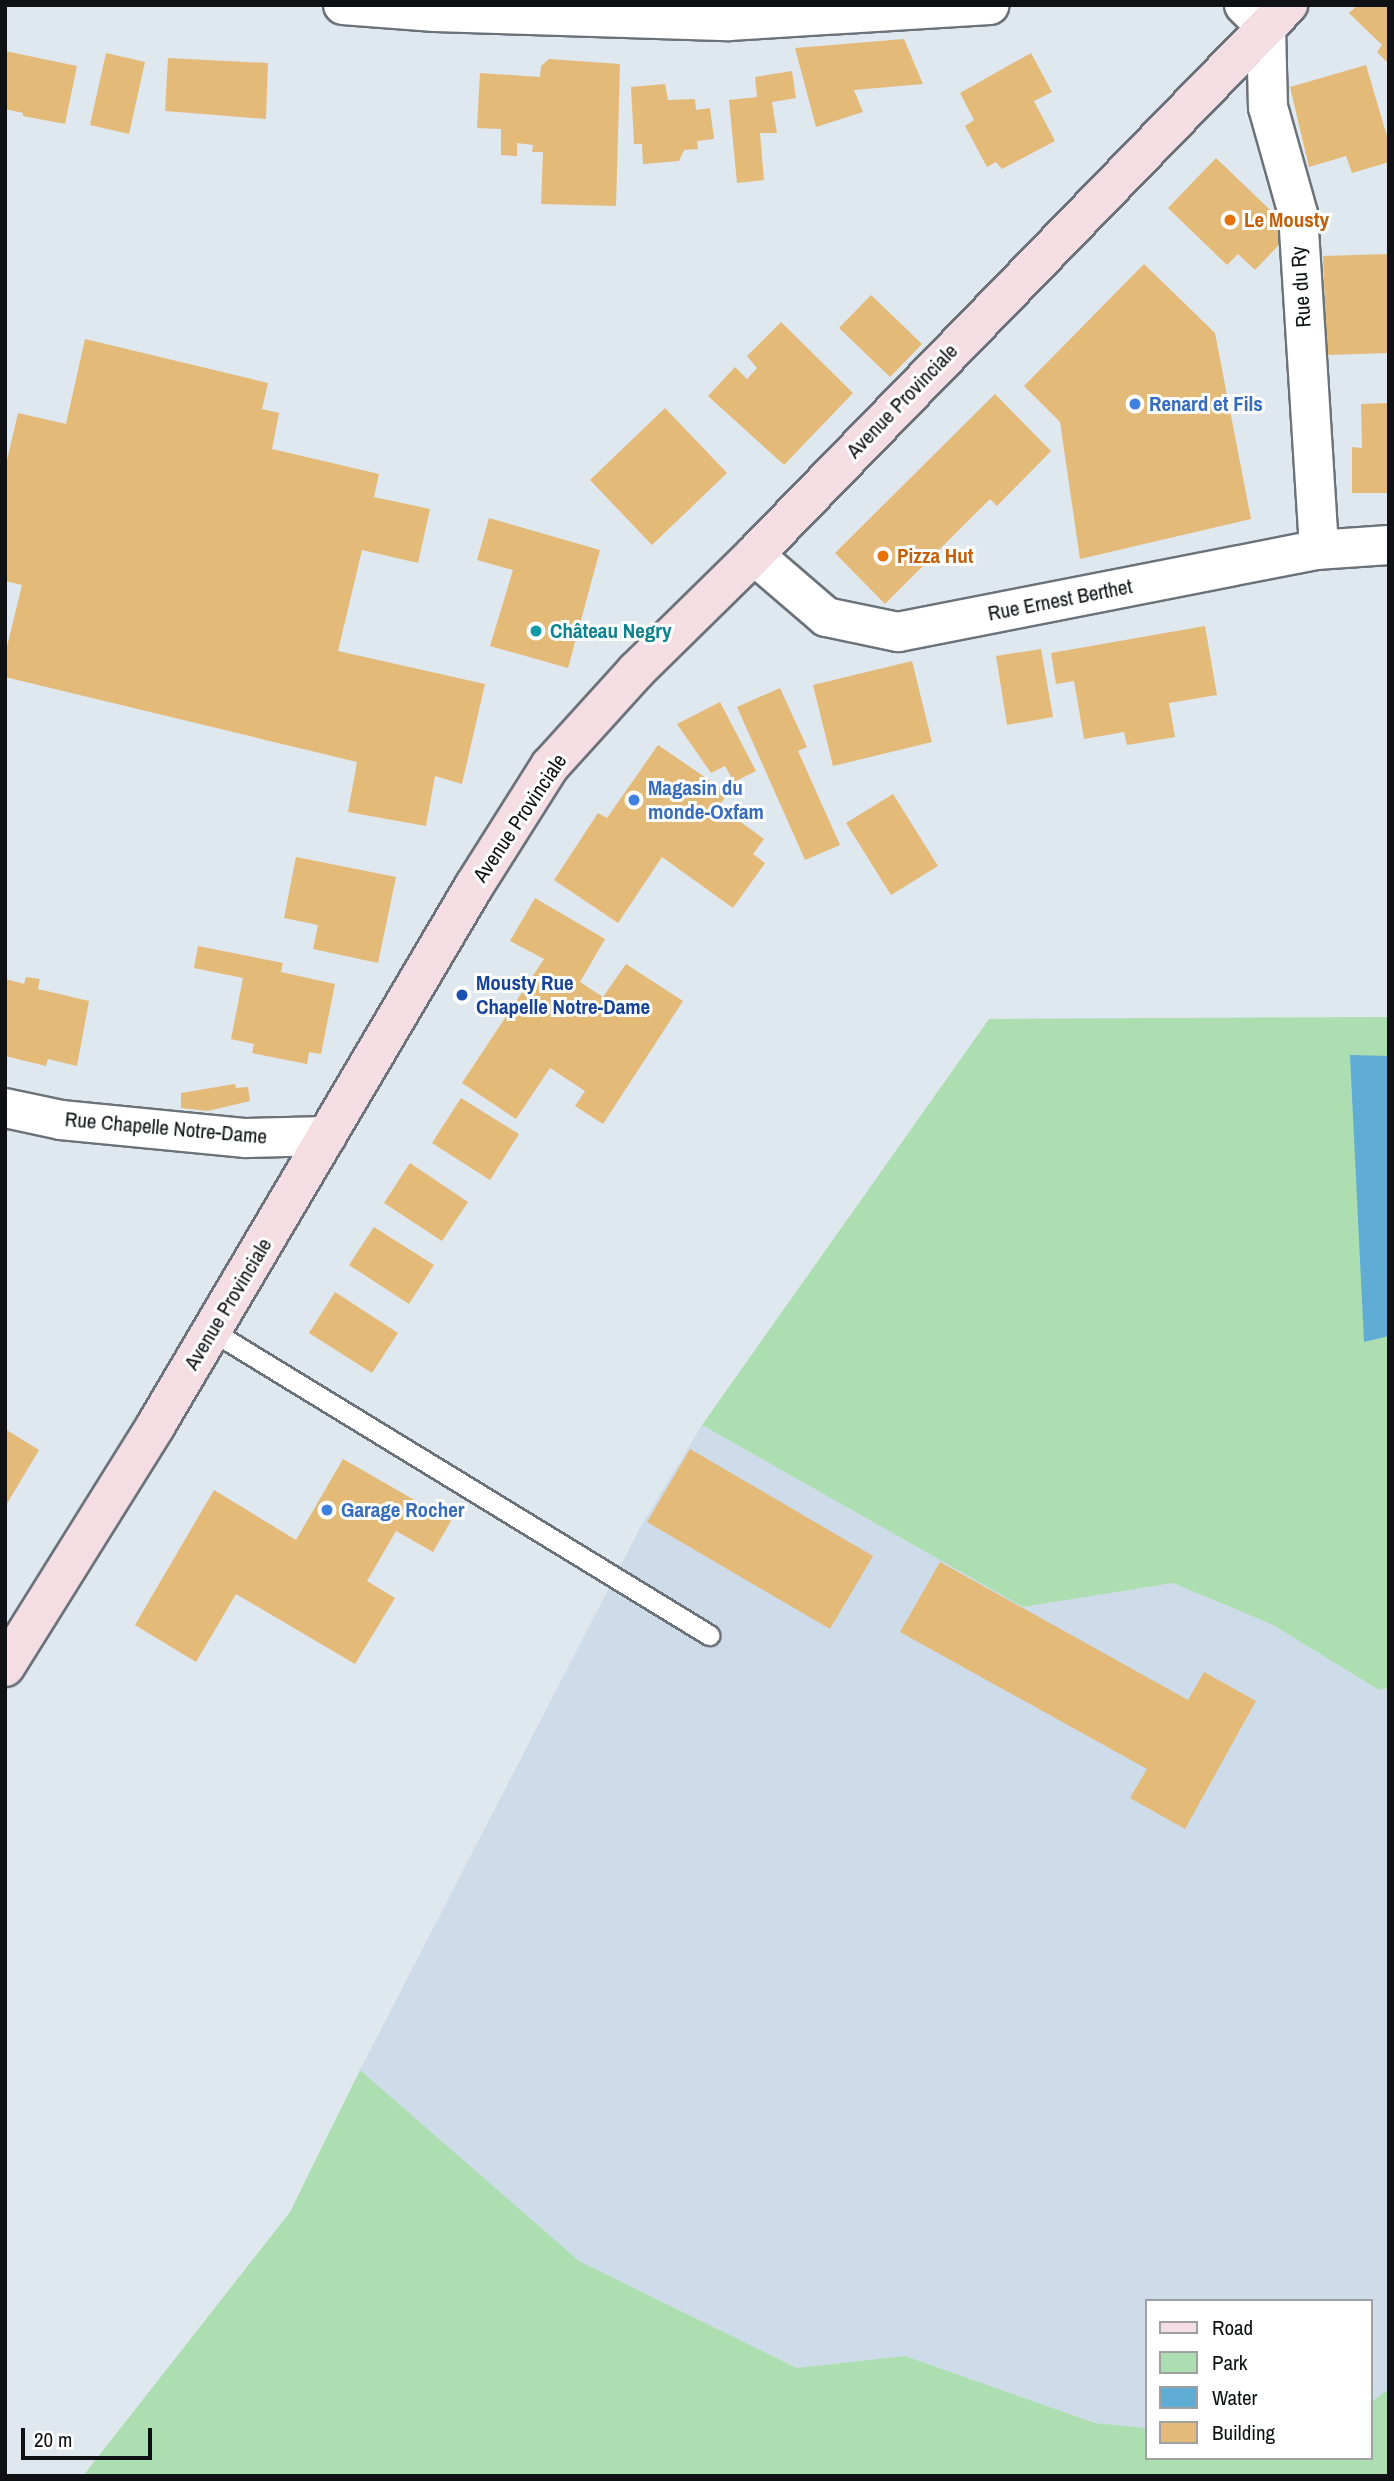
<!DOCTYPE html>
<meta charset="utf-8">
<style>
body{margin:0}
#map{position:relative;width:1394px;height:2481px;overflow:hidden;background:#dfe7ef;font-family:"Archivo Narrow",sans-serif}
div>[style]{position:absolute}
.built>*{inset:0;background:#cedbe9}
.green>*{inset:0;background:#acdeb1}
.water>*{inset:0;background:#5facd4}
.building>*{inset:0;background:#e4ba79}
.roads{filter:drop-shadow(2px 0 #6b7279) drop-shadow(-2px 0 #6b7279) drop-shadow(0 2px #6b7279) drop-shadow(0 -2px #6b7279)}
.lane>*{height:19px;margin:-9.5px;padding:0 9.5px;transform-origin:9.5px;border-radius:9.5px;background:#fff}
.street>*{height:38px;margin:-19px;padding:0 19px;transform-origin:19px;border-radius:19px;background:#fff}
.secondary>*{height:38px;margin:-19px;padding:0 19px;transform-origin:19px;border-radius:19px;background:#f4dee3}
.dots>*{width:19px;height:19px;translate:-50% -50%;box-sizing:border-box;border:4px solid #fff;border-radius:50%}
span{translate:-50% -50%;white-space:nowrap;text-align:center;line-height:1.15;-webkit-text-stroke:6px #fff;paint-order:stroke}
.food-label{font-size:21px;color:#c56008;font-weight:700}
.left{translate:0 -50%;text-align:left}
.street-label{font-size:21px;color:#0f1114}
.shop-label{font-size:21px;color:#366cbe;font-weight:700}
.culture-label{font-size:21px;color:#0d838f;font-weight:700}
.transit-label{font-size:21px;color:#164399;font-weight:700}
.frame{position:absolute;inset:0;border:7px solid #0f1114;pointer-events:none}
.legend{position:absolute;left:1145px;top:2299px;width:228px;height:161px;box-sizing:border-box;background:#fff;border:2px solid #9fa0a1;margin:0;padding:9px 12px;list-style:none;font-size:21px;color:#0f1114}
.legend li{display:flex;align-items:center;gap:14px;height:35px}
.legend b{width:35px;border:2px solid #9fa0a1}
.scale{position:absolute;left:21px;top:2428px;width:131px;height:32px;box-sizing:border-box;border:4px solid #0f1114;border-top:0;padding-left:9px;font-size:21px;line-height:24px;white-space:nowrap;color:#0f1114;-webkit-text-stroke:5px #fff;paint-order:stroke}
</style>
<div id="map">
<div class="built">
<i style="clip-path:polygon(702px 1425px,1023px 1607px,1173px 1583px,1273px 1625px,1379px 1690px,1389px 1688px,1389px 2390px,1371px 2403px,1371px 2301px,1147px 2301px,1147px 2428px,1095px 2423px,905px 2356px,798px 2368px,579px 2261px,360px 2070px,641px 1526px)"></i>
</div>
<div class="green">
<i style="clip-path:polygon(1389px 1017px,1389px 1688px,1379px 1690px,1273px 1625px,1173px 1583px,1023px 1607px,702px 1425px,989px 1019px)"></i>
<i style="clip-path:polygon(360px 2070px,579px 2261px,797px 2368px,905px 2356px,1095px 2423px,1147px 2428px,1147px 2458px,1371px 2458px,1371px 2402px,1389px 2389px,1389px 2476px,83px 2476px,290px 2212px)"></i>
</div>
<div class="water">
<i style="clip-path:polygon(1350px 1055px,1389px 1056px,1389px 1336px,1364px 1342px)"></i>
</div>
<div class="building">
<i style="clip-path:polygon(1358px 5px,1389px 5px,1389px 64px,1377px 52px,1382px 45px,1349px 13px)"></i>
<i style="clip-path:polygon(904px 39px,923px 84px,854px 90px,863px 112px,816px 127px,795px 48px)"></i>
<i style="clip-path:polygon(5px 51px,77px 66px,65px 124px,23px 116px,23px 113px,5px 109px)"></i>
<i style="clip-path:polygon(106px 53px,145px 62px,129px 134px,90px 125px)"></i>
<i style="clip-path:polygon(1031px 53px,1052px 92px,1034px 101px,1055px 141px,1002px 169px,996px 162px,987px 167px,965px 126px,974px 120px,960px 93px)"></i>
<i style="clip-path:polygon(168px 58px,268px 63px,266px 119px,165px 111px)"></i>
<i style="clip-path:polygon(549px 59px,620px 64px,616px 206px,541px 204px,543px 152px,532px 152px,533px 145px,517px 143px,517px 156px,501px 155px,501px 129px,477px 128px,480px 73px,540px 77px,541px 66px)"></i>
<i style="clip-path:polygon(1366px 65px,1389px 143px,1389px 162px,1352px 173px,1346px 156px,1309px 167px,1290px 87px)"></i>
<i style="clip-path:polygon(792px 71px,796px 98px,772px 102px,777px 133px,760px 133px,764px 180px,737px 183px,729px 100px,757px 97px,755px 77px)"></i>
<i style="clip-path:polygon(665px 84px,668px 100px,695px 99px,696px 110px,710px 108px,714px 139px,697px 141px,698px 149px,684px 150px,679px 161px,643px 164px,642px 144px,634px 144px,631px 87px)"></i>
<i style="clip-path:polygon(1216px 158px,1292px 231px,1255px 270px,1238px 254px,1227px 265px,1168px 208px)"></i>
<i style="clip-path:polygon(1389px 254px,1389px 353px,1327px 355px,1323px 256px)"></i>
<i style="clip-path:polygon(1144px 264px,1215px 333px,1251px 519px,1080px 559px,1060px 422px,1024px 386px)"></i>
<i style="clip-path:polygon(871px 295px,922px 344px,890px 377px,839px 328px)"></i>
<i style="clip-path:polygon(781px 322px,853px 393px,784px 465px,708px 396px,735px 367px,747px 379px,757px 368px,747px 356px)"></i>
<i style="clip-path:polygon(85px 339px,268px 383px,262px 409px,279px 413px,272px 449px,379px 474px,374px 497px,430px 509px,418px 563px,362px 550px,338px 651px,485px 684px,462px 784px,435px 776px,426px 826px,348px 812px,357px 762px,5px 677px,5px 655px,22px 585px,5px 581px,5px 469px,18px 413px,66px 424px)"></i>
<i style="clip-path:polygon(995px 394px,1051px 451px,997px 506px,990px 499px,885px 604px,835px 553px)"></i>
<i style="clip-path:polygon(1389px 403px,1389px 493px,1352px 493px,1352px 447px,1362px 448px,1361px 404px)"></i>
<i style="clip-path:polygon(665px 408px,727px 473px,652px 545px,590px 480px)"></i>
<i style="clip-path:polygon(489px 518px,600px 550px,568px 668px,490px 646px,513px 570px,477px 560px)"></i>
<i style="clip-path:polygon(1205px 626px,1217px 695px,1169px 703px,1175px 737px,1127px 745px,1124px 732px,1084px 739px,1074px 681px,1056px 684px,1051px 653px)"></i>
<i style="clip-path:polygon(1041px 649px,1053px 717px,1007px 725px,996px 656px)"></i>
<i style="clip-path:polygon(912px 661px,932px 742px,833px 766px,813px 685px)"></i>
<i style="clip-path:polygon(780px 688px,807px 747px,798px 751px,840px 845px,805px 860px,737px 707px)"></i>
<i style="clip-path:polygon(720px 702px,756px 771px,734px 782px,725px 766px,711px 773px,677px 724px)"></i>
<i style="clip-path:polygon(658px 745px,728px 793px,719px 806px,764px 839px,753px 854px,765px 863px,733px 908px,662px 857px,618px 923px,554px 880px,598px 813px,607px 818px)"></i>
<i style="clip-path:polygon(893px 794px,938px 866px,891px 895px,846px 823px)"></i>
<i style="clip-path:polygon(296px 857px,396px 877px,378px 963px,313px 949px,318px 925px,284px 918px)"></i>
<i style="clip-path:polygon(535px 898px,605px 939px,580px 982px,603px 997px,626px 964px,683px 1001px,603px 1124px,575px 1106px,585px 1091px,550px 1068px,516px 1119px,462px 1083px,544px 959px,510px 941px)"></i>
<i style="clip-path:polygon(198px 946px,283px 963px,281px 972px,335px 984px,321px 1054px,309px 1052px,307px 1064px,252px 1053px,254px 1044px,231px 1039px,243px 978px,194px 968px)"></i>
<i style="clip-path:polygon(26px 977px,40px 979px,38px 989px,89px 1001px,77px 1066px,48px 1059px,46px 1066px,5px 1056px,5px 979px,24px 984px)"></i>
<i style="clip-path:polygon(235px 1084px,236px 1088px,248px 1087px,250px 1101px,208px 1111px,181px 1108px,181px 1093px)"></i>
<i style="clip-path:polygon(461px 1098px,519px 1134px,490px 1180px,432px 1143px)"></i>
<i style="clip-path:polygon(410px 1163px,468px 1202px,442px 1241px,384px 1203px)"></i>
<i style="clip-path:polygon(374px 1227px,434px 1265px,409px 1304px,349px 1265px)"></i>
<i style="clip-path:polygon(335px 1292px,398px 1333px,372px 1373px,309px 1333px)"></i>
<i style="clip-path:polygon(5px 1429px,39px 1450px,5px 1507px)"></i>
<i style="clip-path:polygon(690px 1449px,873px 1556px,830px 1629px,647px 1522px)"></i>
<i style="clip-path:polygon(343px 1459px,451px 1521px,433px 1552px,396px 1531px,367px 1581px,395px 1598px,355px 1664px,236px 1594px,196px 1662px,135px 1625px,214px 1490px,296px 1540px)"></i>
<i style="clip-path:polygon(940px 1562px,1188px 1700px,1204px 1672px,1256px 1701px,1185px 1829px,1130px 1798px,1147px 1769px,900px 1632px)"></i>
</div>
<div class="roads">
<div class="lane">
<i style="left:212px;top:1331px;width:583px;rotate:31.45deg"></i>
</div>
<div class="street">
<i style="left:343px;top:5px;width:92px;rotate:4.4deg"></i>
<i style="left:435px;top:12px;width:294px;rotate:1.8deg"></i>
<i style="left:729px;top:21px;width:261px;rotate:-3.5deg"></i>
<i style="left:1244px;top:5px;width:31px;rotate:45deg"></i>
<i style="left:1266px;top:27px;width:80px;rotate:88.6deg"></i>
<i style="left:1268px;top:107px;width:111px;rotate:74.3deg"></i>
<i style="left:1298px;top:214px;width:321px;rotate:86.4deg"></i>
<i style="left:1318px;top:534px;width:16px;rotate:97deg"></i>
<i style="left:754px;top:555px;width:95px;rotate:40.7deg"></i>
<i style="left:826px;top:617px;width:74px;rotate:11.8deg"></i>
<i style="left:898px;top:632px;width:426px;rotate:-11.1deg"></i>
<i style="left:1316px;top:550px;width:73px;rotate:-3.9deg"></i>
<i style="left:5px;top:1108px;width:57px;rotate:12.1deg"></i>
<i style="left:61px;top:1120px;width:186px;rotate:5.6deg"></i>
<i style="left:246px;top:1138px;width:81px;rotate:-1.4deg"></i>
</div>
<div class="secondary">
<i style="left:5px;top:1667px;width:285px;rotate:-58deg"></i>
<i style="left:156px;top:1425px;width:626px;rotate:-59.46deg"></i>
<i style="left:474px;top:886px;width:142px;rotate:-57.7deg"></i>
<i style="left:550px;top:766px;width:128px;rotate:-47.8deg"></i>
<i style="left:636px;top:671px;width:165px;rotate:-44.5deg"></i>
<i style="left:754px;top:555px;width:767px;rotate:-45.85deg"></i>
</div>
</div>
<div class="dots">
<i style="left:1230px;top:220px;background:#e8710a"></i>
<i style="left:1135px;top:404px;background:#3f7fe0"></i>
<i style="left:883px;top:556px;background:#e8710a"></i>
<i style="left:536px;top:631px;background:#0f9aa8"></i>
<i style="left:634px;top:800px;background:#3f7fe0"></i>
<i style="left:462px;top:995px;background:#1a4fb4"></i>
<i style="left:327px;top:1510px;background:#3f7fe0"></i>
</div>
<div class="food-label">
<span class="left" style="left:1244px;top:220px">Le Mousty</span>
<span class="left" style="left:897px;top:556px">Pizza Hut</span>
</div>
<div class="street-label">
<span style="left:1301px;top:287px;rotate:-94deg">Rue du Ry</span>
<span style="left:902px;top:401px;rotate:-46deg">Avenue Provinciale</span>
<span style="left:1060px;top:600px;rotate:-11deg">Rue Ernest Berthet</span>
<span style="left:520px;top:818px;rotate:-56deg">Avenue Provinciale</span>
<span style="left:166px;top:1128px;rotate:5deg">Rue Chapelle Notre-Dame</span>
<span style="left:228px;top:1304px;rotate:-59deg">Avenue Provinciale</span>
</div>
<div class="shop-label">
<span class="left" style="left:1149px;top:404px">Renard et Fils</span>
<span class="left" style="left:648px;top:800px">Magasin du<br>monde-Oxfam</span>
<span class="left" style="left:341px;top:1510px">Garage Rocher</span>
</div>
<div class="culture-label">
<span class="left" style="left:550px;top:631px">Château Negry</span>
</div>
<div class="transit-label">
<span class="left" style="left:476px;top:995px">Mousty Rue<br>Chapelle Notre-Dame</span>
</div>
<div class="frame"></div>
<ul class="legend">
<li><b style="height:9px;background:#f4dee3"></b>Road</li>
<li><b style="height:19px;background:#acdeb1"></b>Park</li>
<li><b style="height:19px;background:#5facd4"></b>Water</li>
<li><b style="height:19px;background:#e4ba79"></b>Building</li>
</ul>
<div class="scale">20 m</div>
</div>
